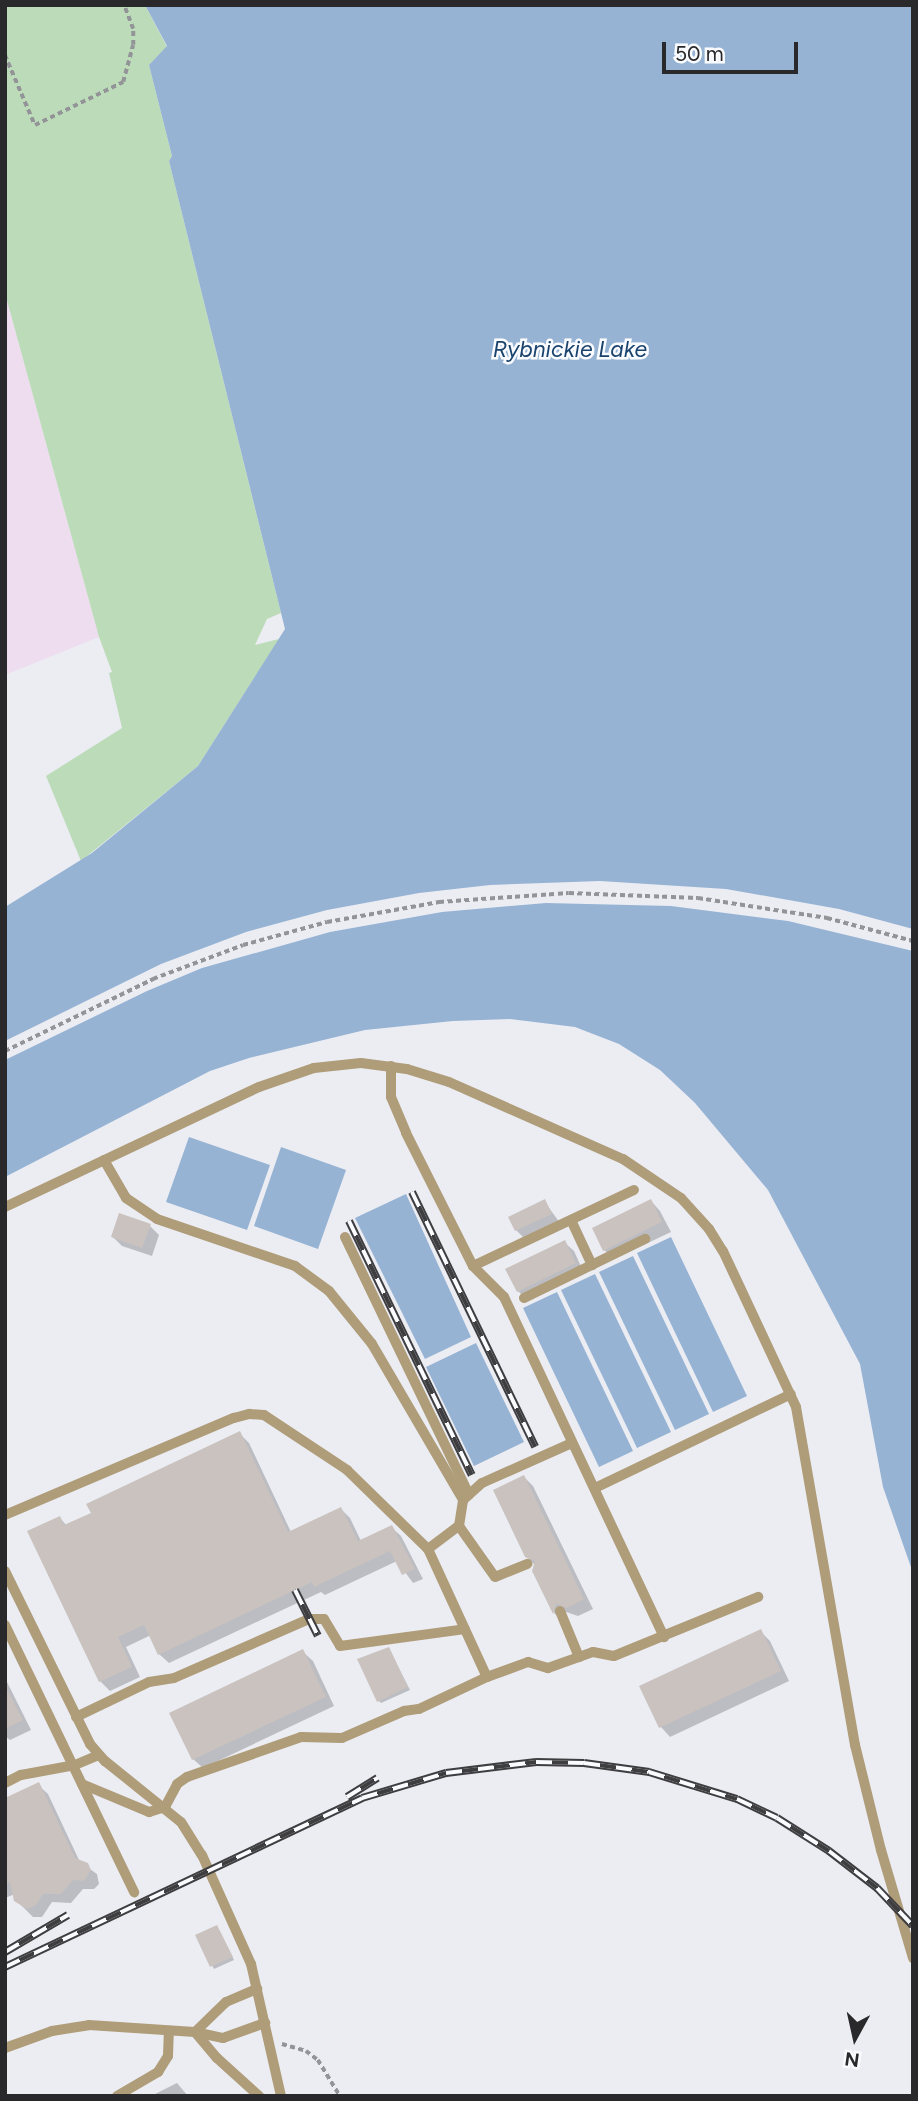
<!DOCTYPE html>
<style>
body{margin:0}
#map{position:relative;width:918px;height:2101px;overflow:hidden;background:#ecedf3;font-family:Figtree,sans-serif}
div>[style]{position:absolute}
.commercial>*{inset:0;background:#eeddef}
.green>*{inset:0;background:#bcdbb9}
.water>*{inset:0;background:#96b3d4}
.pier>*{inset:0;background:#ecedf3}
.shadow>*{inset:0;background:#0003}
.building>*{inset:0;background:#c9c2bf}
.path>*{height:3.5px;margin-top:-1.75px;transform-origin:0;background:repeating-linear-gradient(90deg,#939498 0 5px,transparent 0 8.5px)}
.lane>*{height:10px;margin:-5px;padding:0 5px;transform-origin:5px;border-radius:5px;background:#af9d7a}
.rail>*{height:8px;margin-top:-4px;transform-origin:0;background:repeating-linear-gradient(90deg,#fafbfe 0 16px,#3e3e41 0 32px);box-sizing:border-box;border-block:2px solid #3e3e41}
span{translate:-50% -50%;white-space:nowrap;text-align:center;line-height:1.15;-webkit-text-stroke:5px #fafbfe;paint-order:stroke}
.water-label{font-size:23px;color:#1a436e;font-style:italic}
.frame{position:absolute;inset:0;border:7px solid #29292b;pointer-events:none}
.north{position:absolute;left:820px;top:2003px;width:70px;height:70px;-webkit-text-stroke:5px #fafbfe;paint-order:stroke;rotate:188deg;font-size:19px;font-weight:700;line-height:28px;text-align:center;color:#29292b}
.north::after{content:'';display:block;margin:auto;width:24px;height:32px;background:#29292b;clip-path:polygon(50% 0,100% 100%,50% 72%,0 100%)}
.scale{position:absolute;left:662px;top:42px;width:136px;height:32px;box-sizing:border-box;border:4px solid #29292b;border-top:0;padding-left:9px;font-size:21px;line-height:24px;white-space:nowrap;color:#29292b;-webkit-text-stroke:5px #fafbfe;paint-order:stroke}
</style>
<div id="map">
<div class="commercial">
<i style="clip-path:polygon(5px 293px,99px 637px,5px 675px)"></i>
</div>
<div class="green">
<i style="clip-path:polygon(5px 5px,145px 5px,167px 47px,149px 65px,172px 156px,169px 161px,281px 613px,267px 619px,255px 645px,279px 639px,198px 766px,81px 861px,46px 776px,122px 728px,109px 673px,112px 672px,99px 637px,5px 293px)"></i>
</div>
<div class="water">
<i style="clip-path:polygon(145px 5px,913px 5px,913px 1573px,883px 1487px,860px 1364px,768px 1190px,695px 1103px,660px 1070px,619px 1044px,575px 1027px,510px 1019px,453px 1021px,365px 1030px,249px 1058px,210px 1071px,5px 1177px,5px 907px,92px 853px,198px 766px,285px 629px,169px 161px,172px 156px,149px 65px,167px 46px)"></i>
<i style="clip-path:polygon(189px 1137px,270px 1165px,247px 1230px,166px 1202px)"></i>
<i style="clip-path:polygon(281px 1147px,346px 1170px,318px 1249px,254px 1226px)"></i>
<i style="clip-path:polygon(406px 1194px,471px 1337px,425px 1359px,355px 1218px)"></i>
<i style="clip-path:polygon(671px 1237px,747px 1396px,713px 1412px,637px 1253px)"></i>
<i style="clip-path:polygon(633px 1256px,709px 1414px,675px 1430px,599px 1272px)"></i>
<i style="clip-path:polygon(595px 1274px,671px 1432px,637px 1448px,561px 1290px)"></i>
<i style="clip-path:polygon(557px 1292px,633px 1451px,599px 1467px,523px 1308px)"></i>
<i style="clip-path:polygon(476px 1343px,524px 1442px,474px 1466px,426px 1367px)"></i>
</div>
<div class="pier">
<i style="clip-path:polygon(600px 881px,726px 889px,839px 909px,913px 929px,913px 951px,788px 921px,671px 906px,546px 903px,442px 912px,330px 932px,202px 968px,147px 991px,5px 1060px,5px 1041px,161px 964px,246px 932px,327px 910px,419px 893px,490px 885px)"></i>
</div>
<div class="shadow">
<i style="clip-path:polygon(544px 1201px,560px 1223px,526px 1240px,516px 1230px)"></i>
<i style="clip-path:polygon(651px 1201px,660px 1211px,671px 1232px,614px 1259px,604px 1250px)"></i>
<i style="clip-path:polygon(150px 1226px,159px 1235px,152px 1256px,122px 1246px,113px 1237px)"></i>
<i style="clip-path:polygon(564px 1242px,574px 1251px,584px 1273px,527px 1300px,518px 1291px)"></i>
<i style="clip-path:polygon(240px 1434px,249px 1443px,291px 1532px,341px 1509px,350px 1518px,361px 1541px,391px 1527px,401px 1536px,423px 1579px,413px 1583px,397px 1561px,325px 1595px,321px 1592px,169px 1663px,159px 1654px,151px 1635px,126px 1647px,140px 1677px,110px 1691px,100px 1681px,60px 1518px,67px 1526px,93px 1514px)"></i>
<i style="clip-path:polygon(524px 1477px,533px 1486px,593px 1609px,578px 1616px,566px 1612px,563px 1621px,554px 1613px,534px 1571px,535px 1565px,526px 1556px)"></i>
<i style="clip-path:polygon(760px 1631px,770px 1641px,789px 1681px,670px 1737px,661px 1727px,642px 1687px)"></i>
<i style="clip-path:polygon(389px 1649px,410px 1690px,381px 1703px,379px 1701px)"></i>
<i style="clip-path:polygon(303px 1652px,313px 1661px,334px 1706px,203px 1768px,193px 1759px)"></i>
<i style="clip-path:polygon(5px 1678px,31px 1730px,10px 1740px,5px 1736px)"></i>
<i style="clip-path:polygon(38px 1785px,48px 1794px,80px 1862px,97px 1874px,99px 1884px,94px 1889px,83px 1889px,71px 1903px,52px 1902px,42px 1917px,33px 1917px,16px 1900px,15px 1894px,5px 1898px,5px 1800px)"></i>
<i style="clip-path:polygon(217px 1927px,234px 1960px,214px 1969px,197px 1936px)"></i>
<i style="clip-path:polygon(177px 2083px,188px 2096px,151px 2096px)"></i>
</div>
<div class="building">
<i style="clip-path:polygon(545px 1199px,552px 1214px,515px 1231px,508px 1217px)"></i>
<i style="clip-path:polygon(651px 1199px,662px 1222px,603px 1251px,592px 1228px)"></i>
<i style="clip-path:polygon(119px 1213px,151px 1224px,142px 1248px,111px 1237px)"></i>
<i style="clip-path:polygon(565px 1240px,576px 1263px,517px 1292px,505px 1269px)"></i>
<i style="clip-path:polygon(240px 1431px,288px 1532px,341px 1507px,358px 1541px,392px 1525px,415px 1569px,402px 1575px,390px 1551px,314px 1587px,312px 1582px,158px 1655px,144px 1625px,118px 1637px,132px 1667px,99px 1682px,27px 1531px,60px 1516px,64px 1525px,91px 1513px,86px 1504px)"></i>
<i style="clip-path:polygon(524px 1475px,584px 1599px,567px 1608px,556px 1604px,553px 1614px,532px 1571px,535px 1561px,525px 1557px,493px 1490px)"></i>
<i style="clip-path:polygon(761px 1629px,781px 1671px,659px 1728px,639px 1686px)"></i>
<i style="clip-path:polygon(389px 1647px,408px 1687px,377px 1702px,357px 1659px)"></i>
<i style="clip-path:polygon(303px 1649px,326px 1697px,192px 1760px,169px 1713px)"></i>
<i style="clip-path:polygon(5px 1685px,23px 1720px,5px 1729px)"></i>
<i style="clip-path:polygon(39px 1782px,75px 1858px,88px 1863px,91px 1870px,84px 1881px,73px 1880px,61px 1894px,43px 1894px,36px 1905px,27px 1909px,14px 1901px,10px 1882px,5px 1885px,5px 1798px)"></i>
<i style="clip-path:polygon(217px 1925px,233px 1957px,210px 1967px,195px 1935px)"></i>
</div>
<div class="path">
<i style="left:5px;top:55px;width:76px;rotate:66.8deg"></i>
<i style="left:35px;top:125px;width:98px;rotate:-26deg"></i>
<i style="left:123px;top:82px;width:38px;rotate:-75deg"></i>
<i style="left:133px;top:45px;width:16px;rotate:-90deg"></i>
<i style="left:133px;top:29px;width:26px;rotate:-111deg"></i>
<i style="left:5px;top:1051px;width:165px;rotate:-25.9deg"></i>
<i style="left:153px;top:979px;width:96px;rotate:-20.7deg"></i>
<i style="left:243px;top:945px;width:87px;rotate:-15.3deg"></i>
<i style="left:327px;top:922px;width:114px;rotate:-10.1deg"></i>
<i style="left:439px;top:902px;width:130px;rotate:-4deg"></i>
<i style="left:569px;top:893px;width:129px;rotate:2.2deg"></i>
<i style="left:698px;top:898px;width:131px;rotate:8.8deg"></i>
<i style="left:827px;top:918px;width:89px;rotate:15deg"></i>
<i style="left:282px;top:2044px;width:25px;rotate:16deg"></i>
<i style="left:306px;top:2051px;width:15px;rotate:37deg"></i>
<i style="left:318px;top:2060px;width:42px;rotate:58.6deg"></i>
</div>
<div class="lane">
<i style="left:391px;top:1066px;width:31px;rotate:90deg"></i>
<i style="left:391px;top:1097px;width:39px;rotate:67deg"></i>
<i style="left:406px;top:1133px;width:149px;rotate:63.3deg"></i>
<i style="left:473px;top:1266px;width:44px;rotate:45deg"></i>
<i style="left:504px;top:1297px;width:376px;rotate:64.8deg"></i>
<i style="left:104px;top:1160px;width:44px;rotate:59.9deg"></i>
<i style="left:126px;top:1198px;width:37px;rotate:34deg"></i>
<i style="left:157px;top:1219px;width:146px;rotate:18.8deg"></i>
<i style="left:295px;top:1266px;width:42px;rotate:36.3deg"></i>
<i style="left:329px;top:1291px;width:68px;rotate:50.9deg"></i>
<i style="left:372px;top:1344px;width:181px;rotate:59.7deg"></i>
<i style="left:5px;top:1207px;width:281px;rotate:-25.3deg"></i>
<i style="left:259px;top:1087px;width:58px;rotate:-19.1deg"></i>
<i style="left:314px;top:1068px;width:47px;rotate:-6.1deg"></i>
<i style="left:361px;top:1063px;width:46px;rotate:7.4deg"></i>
<i style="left:407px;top:1069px;width:44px;rotate:17.2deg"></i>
<i style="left:449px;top:1082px;width:190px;rotate:23.9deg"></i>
<i style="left:623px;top:1159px;width:70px;rotate:33.9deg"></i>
<i style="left:681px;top:1198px;width:42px;rotate:47.9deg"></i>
<i style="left:709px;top:1229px;width:26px;rotate:58deg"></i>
<i style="left:723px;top:1251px;width:172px;rotate:64.9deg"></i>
<i style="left:796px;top:1407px;width:343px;rotate:80.1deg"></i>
<i style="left:855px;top:1745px;width:108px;rotate:76.1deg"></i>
<i style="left:881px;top:1850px;width:113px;rotate:73.5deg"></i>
<i style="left:571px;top:1220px;width:50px;rotate:65deg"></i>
<i style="left:345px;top:1237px;width:286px;rotate:64.3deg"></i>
<i style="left:473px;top:1266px;width:178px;rotate:-25.3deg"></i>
<i style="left:524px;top:1298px;width:135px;rotate:-26deg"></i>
<i style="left:595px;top:1488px;width:217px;rotate:-25.6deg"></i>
<i style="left:5px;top:1515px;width:249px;rotate:-23deg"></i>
<i style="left:234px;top:1418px;width:16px;rotate:-15deg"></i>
<i style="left:249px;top:1414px;width:15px;rotate:4deg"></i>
<i style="left:264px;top:1415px;width:100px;rotate:33.5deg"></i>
<i style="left:347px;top:1470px;width:113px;rotate:44.3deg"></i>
<i style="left:428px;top:1549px;width:141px;rotate:65.3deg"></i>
<i style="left:459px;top:1526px;width:62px;rotate:54.8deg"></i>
<i style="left:495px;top:1577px;width:35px;rotate:-22deg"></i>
<i style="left:428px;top:1549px;width:39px;rotate:-37deg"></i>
<i style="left:459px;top:1526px;width:26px;rotate:-81deg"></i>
<i style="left:463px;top:1500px;width:25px;rotate:-42deg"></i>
<i style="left:482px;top:1483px;width:98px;rotate:-24deg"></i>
<i style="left:5px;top:1571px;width:193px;rotate:63.8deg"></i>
<i style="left:90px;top:1744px;width:23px;rotate:49deg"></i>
<i style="left:105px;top:1761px;width:97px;rotate:38.8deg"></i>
<i style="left:181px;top:1822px;width:39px;rotate:58deg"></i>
<i style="left:202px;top:1855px;width:120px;rotate:65.8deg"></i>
<i style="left:251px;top:1964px;width:135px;rotate:77.2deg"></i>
<i style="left:560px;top:1611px;width:50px;rotate:67.6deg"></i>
<i style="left:5px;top:1625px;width:297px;rotate:64.2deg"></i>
<i style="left:76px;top:1717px;width:81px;rotate:-25.6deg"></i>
<i style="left:149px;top:1682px;width:25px;rotate:-9deg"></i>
<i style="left:174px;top:1678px;width:147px;rotate:-23.6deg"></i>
<i style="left:309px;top:1619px;width:15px"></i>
<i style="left:324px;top:1619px;width:31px;rotate:59deg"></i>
<i style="left:340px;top:1646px;width:126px;rotate:-7.7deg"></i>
<i style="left:5px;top:1783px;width:18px;rotate:-27deg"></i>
<i style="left:21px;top:1775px;width:55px;rotate:-10.5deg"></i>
<i style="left:75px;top:1765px;width:26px;rotate:-23deg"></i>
<i style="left:82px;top:1784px;width:73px;rotate:22.7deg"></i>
<i style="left:149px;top:1812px;width:17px;rotate:-17deg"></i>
<i style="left:165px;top:1807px;width:26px;rotate:-62deg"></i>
<i style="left:177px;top:1784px;width:12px;rotate:-35deg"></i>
<i style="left:187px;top:1777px;width:121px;rotate:-19.3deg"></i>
<i style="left:301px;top:1737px;width:41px;rotate:1.4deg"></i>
<i style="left:342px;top:1738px;width:68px;rotate:-23.5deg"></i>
<i style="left:404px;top:1711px;width:15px;rotate:-8deg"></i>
<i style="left:419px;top:1709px;width:75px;rotate:-25.2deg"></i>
<i style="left:487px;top:1677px;width:44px;rotate:-20.1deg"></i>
<i style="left:528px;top:1662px;width:21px;rotate:17deg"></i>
<i style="left:548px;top:1668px;width:48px;rotate:-19.6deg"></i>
<i style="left:593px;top:1652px;width:21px;rotate:11deg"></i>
<i style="left:614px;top:1656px;width:156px;rotate:-22.3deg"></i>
<i style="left:195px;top:2032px;width:34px;rotate:50deg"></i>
<i style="left:217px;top:2058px;width:57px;rotate:42.1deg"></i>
<i style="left:195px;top:2032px;width:43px;rotate:-44.1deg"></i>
<i style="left:226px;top:2002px;width:34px;rotate:-23deg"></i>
<i style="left:5px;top:2048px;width:50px;rotate:-19.9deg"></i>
<i style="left:52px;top:2031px;width:37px;rotate:-9deg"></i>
<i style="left:89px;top:2025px;width:106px;rotate:3.8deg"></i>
<i style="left:195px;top:2032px;width:29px;rotate:12deg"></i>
<i style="left:223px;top:2038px;width:45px;rotate:-19.7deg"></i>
<i style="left:117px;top:2096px;width:48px;rotate:-30.3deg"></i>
<i style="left:158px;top:2072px;width:19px;rotate:-58deg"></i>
<i style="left:168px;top:2056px;width:24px;rotate:-88deg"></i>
</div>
<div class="rail">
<i style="left:412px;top:1192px;width:283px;rotate:64.2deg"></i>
<i style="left:349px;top:1221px;width:282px;rotate:64.2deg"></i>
<i style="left:295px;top:1590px;width:51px;rotate:63.4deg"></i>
<i style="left:347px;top:1797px;width:36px;rotate:-32deg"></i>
<i style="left:5px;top:1952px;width:73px;rotate:-30.4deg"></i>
<i style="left:5px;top:1967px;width:395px;rotate:-25.3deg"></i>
<i style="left:362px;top:1798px;width:88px;rotate:-16.6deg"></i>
<i style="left:446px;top:1773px;width:91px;rotate:-7deg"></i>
<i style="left:536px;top:1762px;width:48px;rotate:1.2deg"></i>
<i style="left:584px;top:1763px;width:66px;rotate:7.9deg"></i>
<i style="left:649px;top:1772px;width:92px;rotate:17.1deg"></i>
<i style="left:737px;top:1799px;width:44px;rotate:25.4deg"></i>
<i style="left:777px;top:1818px;width:62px;rotate:32.4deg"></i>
<i style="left:829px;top:1851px;width:61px;rotate:37.6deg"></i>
<i style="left:877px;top:1888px;width:52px;rotate:46.5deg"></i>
</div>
<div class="water-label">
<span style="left:570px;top:349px">Rybnickie Lake</span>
</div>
<div class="frame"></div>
<div class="north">N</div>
<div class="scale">50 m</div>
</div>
